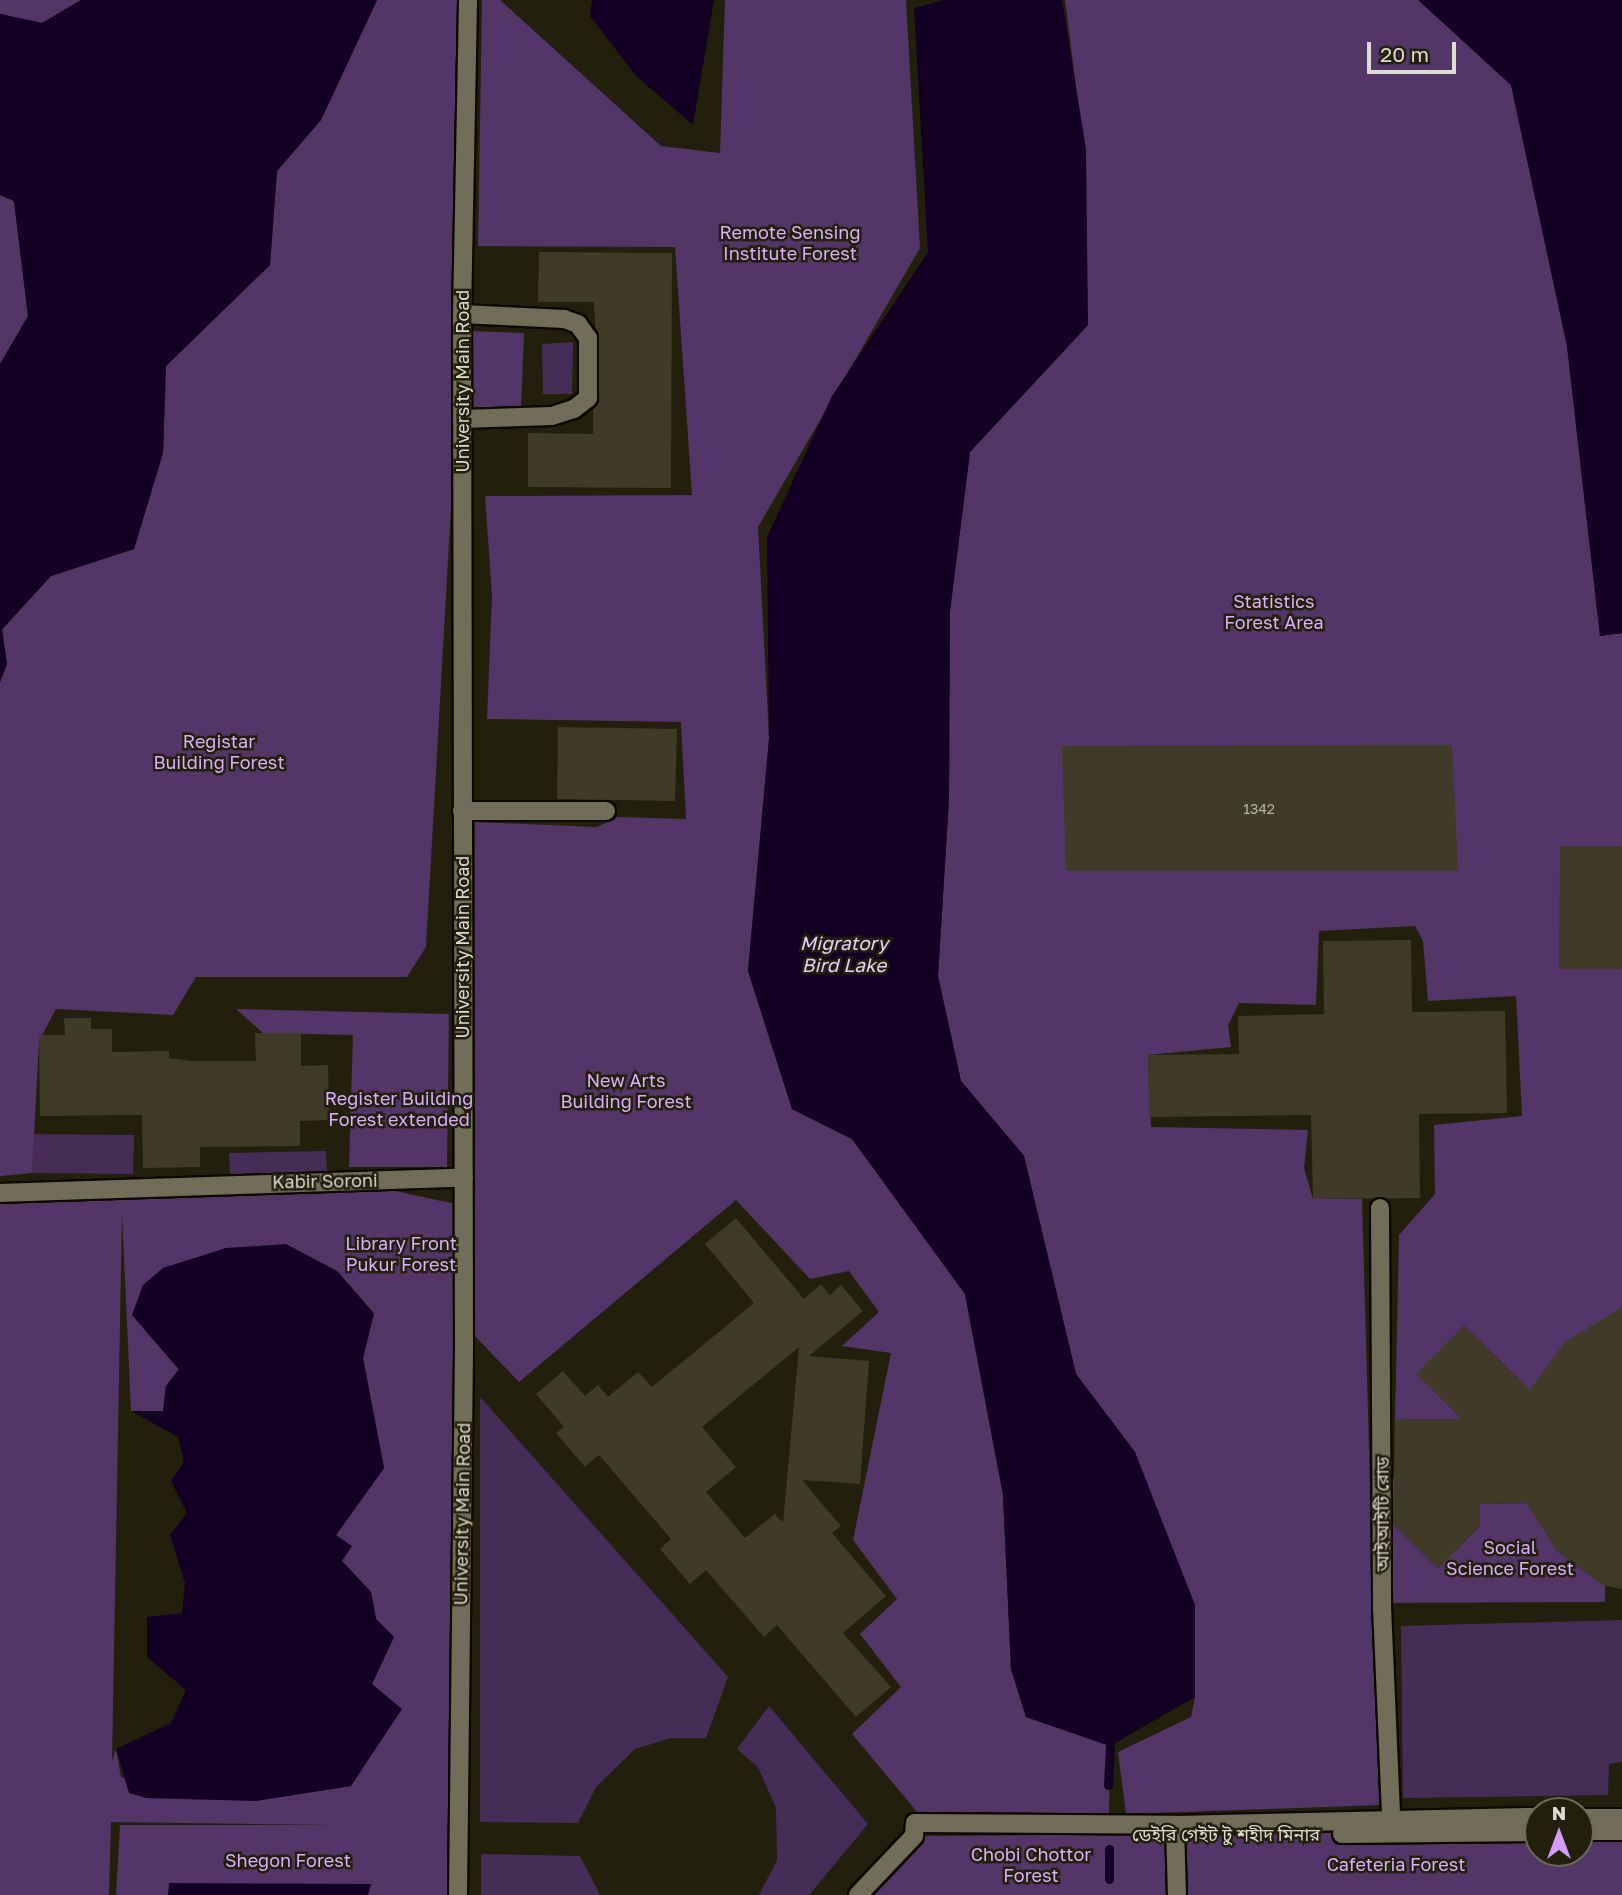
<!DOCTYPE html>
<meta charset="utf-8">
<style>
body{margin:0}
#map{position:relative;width:1622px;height:1895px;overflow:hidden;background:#231f0d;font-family:"Golos Text","Noto Sans Bengali",sans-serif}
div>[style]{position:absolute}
.green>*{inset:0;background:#462d58}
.forest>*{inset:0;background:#533568}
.water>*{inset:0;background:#150025}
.stream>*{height:9px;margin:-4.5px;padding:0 4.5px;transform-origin:4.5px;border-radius:4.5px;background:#150025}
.building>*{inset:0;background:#3f3b28}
.roads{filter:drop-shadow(2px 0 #0d0900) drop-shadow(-2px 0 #0d0900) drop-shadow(0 2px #0d0900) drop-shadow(0 -2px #0d0900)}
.minor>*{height:18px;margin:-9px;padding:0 9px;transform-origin:9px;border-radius:9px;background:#716d58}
span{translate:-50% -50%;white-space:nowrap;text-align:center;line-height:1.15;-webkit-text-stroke:5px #231f0d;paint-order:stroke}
.number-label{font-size:14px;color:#b6b3a6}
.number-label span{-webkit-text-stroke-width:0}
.park-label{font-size:18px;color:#dcafff}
.street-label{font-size:18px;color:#dedbd0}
.water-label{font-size:19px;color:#e8cdfe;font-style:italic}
.north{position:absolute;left:1524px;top:1797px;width:70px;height:70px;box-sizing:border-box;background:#231f0d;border:2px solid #6e6a5b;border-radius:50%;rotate:0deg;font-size:19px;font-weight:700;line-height:28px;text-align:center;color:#dedbd0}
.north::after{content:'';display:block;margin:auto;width:24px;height:32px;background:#d39cfc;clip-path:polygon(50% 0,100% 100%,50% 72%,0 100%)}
.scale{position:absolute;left:1367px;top:42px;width:89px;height:32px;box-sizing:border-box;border:4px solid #dedbd0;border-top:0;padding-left:9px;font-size:21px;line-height:24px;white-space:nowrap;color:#dedbd0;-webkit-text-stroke:5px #231f0d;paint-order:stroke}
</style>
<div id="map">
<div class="green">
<i style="clip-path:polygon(573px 342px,572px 394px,543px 394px,542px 344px)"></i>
<i style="clip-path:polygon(33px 1134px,134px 1135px,133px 1174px,32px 1173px)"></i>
<i style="clip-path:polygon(326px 1151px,327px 1174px,230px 1176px,229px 1153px)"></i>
<i style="clip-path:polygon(480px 1397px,728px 1677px,706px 1738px,671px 1738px,635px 1749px,596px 1787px,578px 1823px,480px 1822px)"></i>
<i style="clip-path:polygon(1622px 1620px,1622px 1762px,1609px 1764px,1608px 1795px,1403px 1798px,1401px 1626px)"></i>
<i style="clip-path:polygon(769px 1706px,868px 1824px,809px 1895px,759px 1895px,777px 1860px,776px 1808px,758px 1767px,737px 1749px)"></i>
<i style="clip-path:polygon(481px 1854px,580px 1856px,600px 1895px,481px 1895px)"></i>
</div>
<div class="forest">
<i style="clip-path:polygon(0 0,81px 0,42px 23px,0 14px)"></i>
<i style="clip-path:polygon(377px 0,462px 0,462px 314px,426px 947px,407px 977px,196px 977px,173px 1015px,56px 1009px,39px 1041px,32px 1173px,0 1176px,0 682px,7px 664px,2px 630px,51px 576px,134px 549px,163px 453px,166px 366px,270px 265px,277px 171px,321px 120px)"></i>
<i style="clip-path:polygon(482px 0,500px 0,661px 146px,720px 153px,725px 0,906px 0,920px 248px,758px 527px,769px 738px,748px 971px,792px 1109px,852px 1139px,965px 1294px,1003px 1495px,1011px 1669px,1026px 1717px,1110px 1746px,1109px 1813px,918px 1813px,852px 1734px,901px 1687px,860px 1634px,897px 1599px,853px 1540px,891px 1353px,842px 1346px,879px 1312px,849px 1271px,810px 1279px,736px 1200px,519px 1382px,473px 1334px,475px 822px,597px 827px,618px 817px,686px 819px,681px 722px,487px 719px,492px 596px,485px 496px,692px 495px,675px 247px,478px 246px)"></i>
<i style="clip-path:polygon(1065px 0,1419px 0,1511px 85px,1567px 346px,1600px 636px,1622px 633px,1622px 1312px,1524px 1418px,1519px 1379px,1464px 1326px,1417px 1374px,1462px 1419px,1395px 1420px,1399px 1235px,1435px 1194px,1434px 1125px,1522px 1116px,1516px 996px,1428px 1001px,1423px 941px,1415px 926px,1319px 931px,1316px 1005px,1239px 1003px,1228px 1025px,1231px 1047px,1148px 1055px,1151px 1127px,1308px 1130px,1304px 1168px,1313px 1199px,1362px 1199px,1379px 1805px,1126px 1814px,1118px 1752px,1191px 1717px,1195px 1697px,1135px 1452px,1076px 1374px,1024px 1156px,961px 1081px,938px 976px,949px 799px,950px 611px,970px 452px,1088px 325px,1077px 95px)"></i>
<i style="clip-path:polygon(0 195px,14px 201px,28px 316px,0 364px)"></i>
<i style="clip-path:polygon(471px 331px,524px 333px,521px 410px,468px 408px)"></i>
<i style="clip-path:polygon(236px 1009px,449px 1014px,447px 1167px,349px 1167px,353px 1035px,263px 1033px)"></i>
<i style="clip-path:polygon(evenodd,349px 1181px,460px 1205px,458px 1895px,116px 1895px,120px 1825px,335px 1825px,111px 1822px,109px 1895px,0 1895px,0 1193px,349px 1181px,122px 1213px,131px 1411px,163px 1411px,166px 1386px,179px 1370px,132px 1315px,337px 1271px,374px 1313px,363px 1358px,384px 1468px,336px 1535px,342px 1561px,371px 1592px,376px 1619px,394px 1637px,372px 1684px,359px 1774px,351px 1786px,255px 1801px,216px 1797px,121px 1777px,116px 1749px,112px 1761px,122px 1213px)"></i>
<i style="clip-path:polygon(1426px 1478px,1387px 1518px,1438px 1568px,1480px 1526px,1480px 1504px,1527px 1503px,1558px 1552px,1605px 1586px,1605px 1602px,1382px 1603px,1382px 1479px)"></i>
<i style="clip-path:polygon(1538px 1831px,1538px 1853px,1580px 1853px,1580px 1831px,1622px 1831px,1622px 1895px,858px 1895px,914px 1836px)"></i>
</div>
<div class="water">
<i style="clip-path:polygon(81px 0,377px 0,321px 120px,277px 171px,270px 265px,166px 366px,163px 453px,134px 549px,51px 576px,2px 629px,7px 664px,0 682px,0 364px,28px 316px,14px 201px,0 195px,0 14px,42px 23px)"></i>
<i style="clip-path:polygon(592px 0,714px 0,693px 125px,636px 76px,590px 16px)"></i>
<i style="clip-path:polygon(944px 0,1062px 0,1086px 149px,1088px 325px,970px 452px,950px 611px,949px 799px,938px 976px,961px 1081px,1024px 1156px,1076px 1374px,1135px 1452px,1195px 1605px,1195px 1697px,1110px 1746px,1026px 1717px,1011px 1669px,1003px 1495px,965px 1294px,852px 1139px,792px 1109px,748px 971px,769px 739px,767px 537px,832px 396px,928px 252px,914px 8px)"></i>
<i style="clip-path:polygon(1418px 0,1622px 0,1622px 633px,1600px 636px,1567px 346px,1511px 85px)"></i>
<i style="clip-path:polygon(286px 1244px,337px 1271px,374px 1314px,363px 1358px,384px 1468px,336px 1535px,352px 1546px,342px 1561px,371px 1592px,376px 1619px,394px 1637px,372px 1684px,402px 1709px,351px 1786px,255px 1801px,146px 1798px,129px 1793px,116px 1749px,171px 1723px,186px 1690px,147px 1657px,147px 1617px,182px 1613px,185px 1583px,170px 1535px,187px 1513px,171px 1481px,184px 1462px,178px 1437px,131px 1411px,163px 1411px,166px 1386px,179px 1369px,132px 1315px,143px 1285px,163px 1268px,226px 1248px)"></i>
<i style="clip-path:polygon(169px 1883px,371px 1884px,368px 1895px,168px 1895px)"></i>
</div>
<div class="stream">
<i style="left:1108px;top:1785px;width:39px;rotate:-87deg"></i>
<i style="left:1109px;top:1849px;width:30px;rotate:90deg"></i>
</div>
<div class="building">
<i style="clip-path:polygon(539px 252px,672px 253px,671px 488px,528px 487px,528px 433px,593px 434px,593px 408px,599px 398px,594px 302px,538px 302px)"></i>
<i style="clip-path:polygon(558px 727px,677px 729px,675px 801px,557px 799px)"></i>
<i style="clip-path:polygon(1452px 745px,1458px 871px,1066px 871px,1062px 746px)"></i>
<i style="clip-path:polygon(1560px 846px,1622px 846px,1622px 969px,1559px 969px)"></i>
<i style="clip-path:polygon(1411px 940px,1412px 1012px,1505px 1011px,1507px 1113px,1419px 1114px,1420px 1198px,1313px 1199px,1311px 1115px,1149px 1117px,1148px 1055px,1239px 1054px,1238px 1016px,1324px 1014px,1323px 941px)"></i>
<i style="clip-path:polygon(64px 1018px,91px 1018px,91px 1029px,112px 1029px,112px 1052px,169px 1051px,169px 1058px,192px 1061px,256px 1061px,255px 1033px,301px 1033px,301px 1066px,328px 1065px,329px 1120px,300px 1121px,300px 1146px,200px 1147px,200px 1167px,143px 1168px,142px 1115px,40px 1116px,39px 1035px,65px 1035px)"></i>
<i style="clip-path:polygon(evenodd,736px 1218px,804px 1299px,821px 1284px,830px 1295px,841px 1285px,863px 1311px,809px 1356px,869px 1361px,860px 1484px,802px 1480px,841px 1526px,832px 1533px,886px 1596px,843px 1633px,891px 1687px,856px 1717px,777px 1625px,764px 1637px,706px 1570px,690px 1584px,660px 1549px,671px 1539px,599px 1455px,585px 1467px,556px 1433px,564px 1427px,536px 1394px,563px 1371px,585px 1396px,598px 1385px,608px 1397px,638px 1372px,652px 1387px,754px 1303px,705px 1244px,736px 1218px,799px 1347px,783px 1523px,775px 1514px,745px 1538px,706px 1492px,736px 1467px,702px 1427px,799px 1347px)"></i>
<i style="clip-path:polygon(1622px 1307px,1622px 1589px,1605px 1586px,1558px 1552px,1527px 1503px,1480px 1504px,1480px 1526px,1438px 1569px,1393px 1524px,1395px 1420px,1462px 1419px,1416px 1374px,1464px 1326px,1530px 1390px,1564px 1343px)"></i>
</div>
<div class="roads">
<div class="minor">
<i style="left:462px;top:419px;width:90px;rotate:-1.9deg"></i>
<i style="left:552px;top:416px;width:23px;rotate:-18deg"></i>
<i style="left:574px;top:409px;width:18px;rotate:-38deg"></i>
<i style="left:588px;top:398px;width:60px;rotate:-90deg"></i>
<i style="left:588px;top:338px;width:17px;rotate:-126deg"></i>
<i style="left:578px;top:324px;width:15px;rotate:-160deg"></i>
<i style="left:564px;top:319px;width:102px;rotate:-177.2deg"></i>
<i style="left:462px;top:811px;width:144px"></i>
<i style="left:0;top:1193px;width:464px;rotate:-1.9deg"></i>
<i style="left:1380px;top:1208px;width:399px;rotate:89.7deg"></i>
<i style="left:1382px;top:1607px;width:226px;rotate:87.5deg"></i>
<i style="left:1580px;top:1818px;width:42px"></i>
<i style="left:1175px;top:1825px;width:70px;rotate:88.4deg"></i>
<i style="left:1580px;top:1831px;width:42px"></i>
<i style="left:1342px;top:1834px;width:196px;rotate:-0.6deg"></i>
<i style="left:458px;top:1895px;width:548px;rotate:-89.37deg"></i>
<i style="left:464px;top:1347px;width:1033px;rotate:-90.11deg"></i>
<i style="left:462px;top:314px;width:314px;rotate:-88.9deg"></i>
<i style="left:858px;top:1895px;width:81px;rotate:-46.5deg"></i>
<i style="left:914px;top:1836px;width:13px;rotate:-86deg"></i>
<i style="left:915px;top:1823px;width:260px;rotate:0.4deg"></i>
<i style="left:1175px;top:1825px;width:363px;rotate:-1.3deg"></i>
</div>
</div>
<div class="number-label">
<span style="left:1259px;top:809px">1342</span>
</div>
<div class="park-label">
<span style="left:790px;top:243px">Remote Sensing<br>Institute Forest</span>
<span style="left:1274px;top:612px">Statistics<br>Forest Area</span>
<span style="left:219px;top:752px">Registar<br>Building Forest</span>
<span style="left:626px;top:1091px">New Arts<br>Building Forest</span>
<span style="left:399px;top:1109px">Register Building<br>Forest extended</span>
<span style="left:401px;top:1254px">Library Front<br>Pukur Forest</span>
<span style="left:1510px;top:1558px">Social<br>Science Forest</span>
<span style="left:1031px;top:1865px">Chobi Chottor<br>Forest</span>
<span style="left:288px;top:1860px">Shegon Forest</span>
<span style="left:1396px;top:1864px">Cafeteria Forest</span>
</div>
<div class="street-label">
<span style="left:462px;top:381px;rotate:-90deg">University Main Road</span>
<span style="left:462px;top:947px;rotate:-90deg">University Main Road</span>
<span style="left:325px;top:1181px;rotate:-1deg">Kabir Soroni</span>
<span style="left:462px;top:1514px;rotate:-89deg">University Main Road</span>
<span style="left:1382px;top:1514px;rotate:-90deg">আইআইটি রোড</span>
<span style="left:1226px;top:1834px">ডেইরি গেইট টু শহীদ মিনার</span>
</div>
<div class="water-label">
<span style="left:844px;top:954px">Migratory<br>Bird Lake</span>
</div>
<div class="north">N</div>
<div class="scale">20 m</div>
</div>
